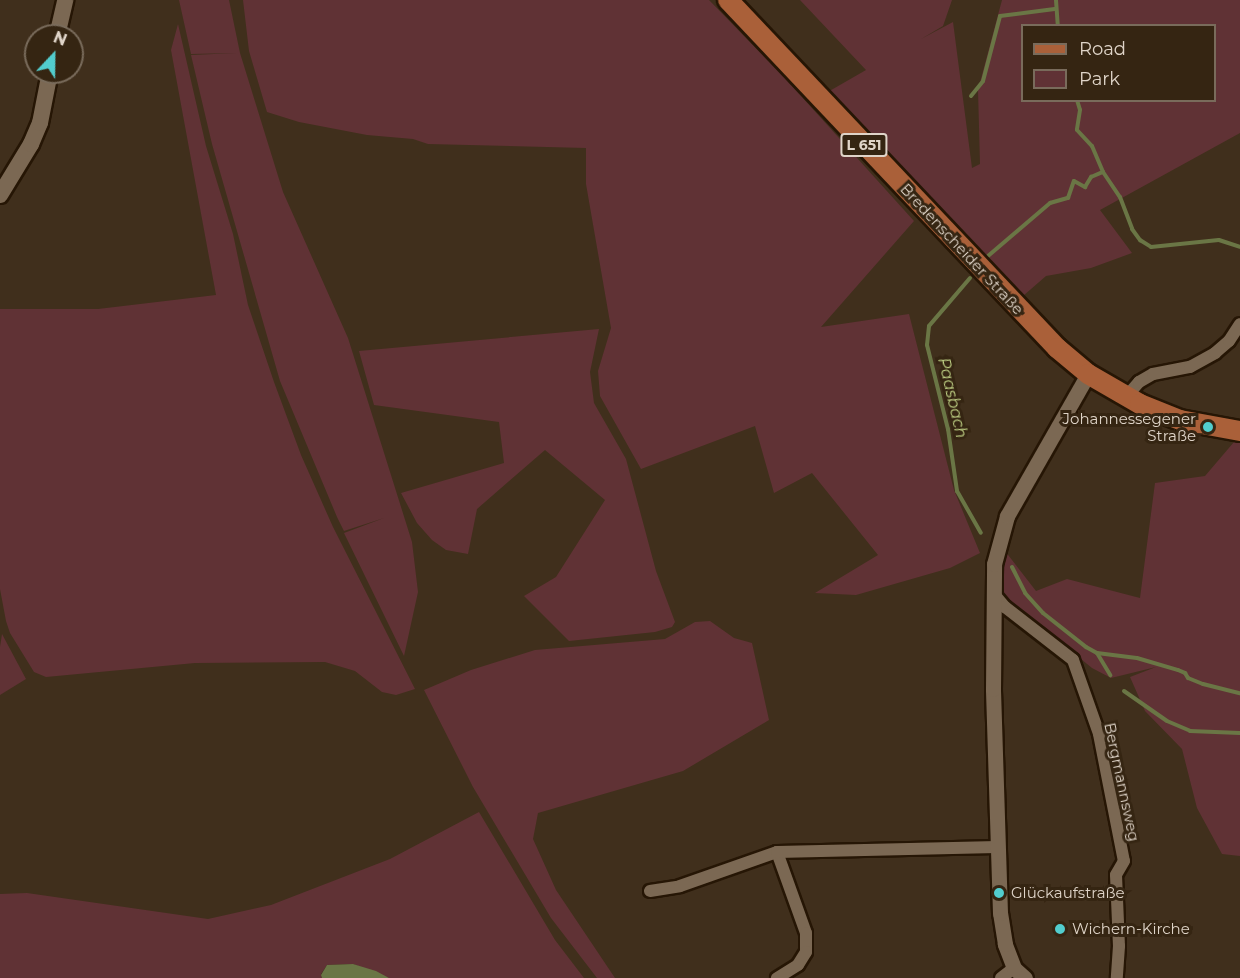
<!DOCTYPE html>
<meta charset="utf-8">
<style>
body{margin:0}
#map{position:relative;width:1240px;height:978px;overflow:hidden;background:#402f1c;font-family:Montserrat,sans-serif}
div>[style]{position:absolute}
.green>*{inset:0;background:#603235}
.water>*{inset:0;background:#6a7645}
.stream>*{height:4px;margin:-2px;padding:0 2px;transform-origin:2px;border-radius:2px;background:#6a7645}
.roads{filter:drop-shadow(2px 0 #261605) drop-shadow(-2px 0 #261605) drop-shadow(0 2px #261605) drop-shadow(0 -2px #261605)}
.minor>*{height:12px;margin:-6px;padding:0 6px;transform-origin:6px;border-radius:6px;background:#7b6853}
.tertiary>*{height:15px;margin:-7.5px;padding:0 7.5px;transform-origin:7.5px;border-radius:7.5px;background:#7b6853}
.secondary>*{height:16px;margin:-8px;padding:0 8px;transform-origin:8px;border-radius:8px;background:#7b6853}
.primary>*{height:20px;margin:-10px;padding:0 10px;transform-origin:10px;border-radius:10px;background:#aa6039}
.dots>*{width:16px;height:16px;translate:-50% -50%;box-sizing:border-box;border:3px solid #352512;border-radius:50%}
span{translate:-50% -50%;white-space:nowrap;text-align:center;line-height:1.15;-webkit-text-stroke:6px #352512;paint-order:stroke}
.shield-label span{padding:2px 4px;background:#352512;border:2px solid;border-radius:4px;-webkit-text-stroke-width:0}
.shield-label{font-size:14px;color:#dfd4c8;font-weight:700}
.street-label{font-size:15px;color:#dfd4c8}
.poi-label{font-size:15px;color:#dfd4c8}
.right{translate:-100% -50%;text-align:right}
.left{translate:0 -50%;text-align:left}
.water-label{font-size:16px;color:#c2d487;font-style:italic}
.legend{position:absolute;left:1021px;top:24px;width:195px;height:78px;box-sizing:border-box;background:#352512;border:2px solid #796b5b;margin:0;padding:8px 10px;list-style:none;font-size:18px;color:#dfd4c8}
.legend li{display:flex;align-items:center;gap:12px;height:30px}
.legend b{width:30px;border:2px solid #796b5b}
.north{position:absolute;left:24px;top:24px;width:60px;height:60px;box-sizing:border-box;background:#352512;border:2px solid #796b5b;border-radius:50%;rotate:22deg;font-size:16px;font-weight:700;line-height:24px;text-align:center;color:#dfd4c8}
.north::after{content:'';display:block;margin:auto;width:21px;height:27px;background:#52cdce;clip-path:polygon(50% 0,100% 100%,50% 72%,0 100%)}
</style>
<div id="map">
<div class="green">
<i style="clip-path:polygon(179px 0,229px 0,240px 53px,283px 192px,348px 338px,412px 542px,418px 592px,404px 656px,344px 533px,384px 518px,344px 531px,337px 517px,280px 381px,212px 144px,191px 55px,237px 53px,191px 54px)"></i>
<i style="clip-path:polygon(243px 0,709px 0,783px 76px,914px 221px,821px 327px,909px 314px,954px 490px,980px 553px,950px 568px,856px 595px,815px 593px,878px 555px,812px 473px,774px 493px,755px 426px,641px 469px,600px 396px,598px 371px,611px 328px,586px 184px,586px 148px,428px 144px,413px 139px,367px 135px,299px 122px,267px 112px,249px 51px)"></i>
<i style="clip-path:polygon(evenodd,800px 0,952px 0,943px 26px,921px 39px,953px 22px,972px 168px,980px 164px,978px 90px,1002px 0,1240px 0,1240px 133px,1100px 210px,1132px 253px,1091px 268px,1046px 276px,1023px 296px,826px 93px,866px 70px,800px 0,1022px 26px,1214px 26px,1214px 100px,1022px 100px,1022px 26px)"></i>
<i style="clip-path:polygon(178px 24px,206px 146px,233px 234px,248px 305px,274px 382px,301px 455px,333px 527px,415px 689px,396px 695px,382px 692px,355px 671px,325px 662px,195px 663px,46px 677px,34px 672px,10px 633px,6px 621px,0 589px,0 309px,98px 309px,216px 295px,171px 50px)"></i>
<i style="clip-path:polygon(599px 329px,590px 372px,594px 403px,626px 459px,656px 571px,675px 622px,672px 627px,655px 632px,569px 641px,524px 596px,556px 577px,605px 500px,545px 450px,477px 509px,468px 554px,446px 550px,432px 540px,417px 523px,401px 493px,504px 463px,499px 422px,374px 405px,359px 351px)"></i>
<i style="clip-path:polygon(1234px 442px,1240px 442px,1240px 856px,1222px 854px,1197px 808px,1182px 749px,1145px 711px,1130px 677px,1156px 667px,1111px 678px,1092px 668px,1001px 594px,997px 558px,1005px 551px,1036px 591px,1067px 579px,1140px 598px,1155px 483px,1205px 476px)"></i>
<i style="clip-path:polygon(710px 621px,734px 638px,752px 643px,769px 720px,683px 771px,538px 813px,533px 839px,556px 890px,615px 978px,597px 978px,551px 918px,473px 787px,424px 690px,471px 670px,535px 650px,665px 639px,695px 622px)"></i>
<i style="clip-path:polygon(2px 634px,26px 679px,0 695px,0 647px)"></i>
<i style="clip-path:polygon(479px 812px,555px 940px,584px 978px,389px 978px,353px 964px,327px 965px,321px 974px,322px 978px,0 978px,0 894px,27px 893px,208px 919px,271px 905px,390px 859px)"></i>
</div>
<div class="water">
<i style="clip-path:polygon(353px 964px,376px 971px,389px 978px,322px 978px,321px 975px,327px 965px)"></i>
</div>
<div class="stream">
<i style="left:1056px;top:0;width:26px;rotate:86deg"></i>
<i style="left:971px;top:96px;width:19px;rotate:-51deg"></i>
<i style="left:983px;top:81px;width:67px;rotate:-75.3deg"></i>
<i style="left:1000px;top:16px;width:55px;rotate:-7.3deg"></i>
<i style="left:1077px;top:100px;width:10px;rotate:73deg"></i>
<i style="left:1080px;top:110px;width:20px;rotate:99deg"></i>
<i style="left:1077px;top:130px;width:22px;rotate:47deg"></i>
<i style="left:1092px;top:146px;width:28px;rotate:67deg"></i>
<i style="left:1103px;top:172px;width:30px;rotate:56deg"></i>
<i style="left:1120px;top:197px;width:34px;rotate:69deg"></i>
<i style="left:1132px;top:229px;width:14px;rotate:54deg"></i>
<i style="left:1140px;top:240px;width:13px;rotate:32deg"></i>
<i style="left:1151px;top:247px;width:68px;rotate:-5.9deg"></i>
<i style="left:1219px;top:240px;width:22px;rotate:18deg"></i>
<i style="left:988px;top:256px;width:82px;rotate:-40.5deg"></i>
<i style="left:1050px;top:203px;width:19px;rotate:-16deg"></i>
<i style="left:1068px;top:198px;width:18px;rotate:-71deg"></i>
<i style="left:1074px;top:181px;width:13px;rotate:29deg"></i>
<i style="left:1085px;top:187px;width:12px;rotate:-59deg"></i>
<i style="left:1091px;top:177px;width:13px;rotate:-23deg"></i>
<i style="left:970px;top:278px;width:63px;rotate:130.5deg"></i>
<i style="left:929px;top:326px;width:19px;rotate:96deg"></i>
<i style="left:927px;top:345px;width:87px;rotate:76deg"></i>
<i style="left:948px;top:429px;width:63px;rotate:81.7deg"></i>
<i style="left:957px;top:491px;width:48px;rotate:60.3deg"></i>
<i style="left:1012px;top:567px;width:29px;rotate:63deg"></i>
<i style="left:1025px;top:593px;width:27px;rotate:48deg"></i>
<i style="left:1043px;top:613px;width:55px;rotate:38.3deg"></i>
<i style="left:1086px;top:647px;width:13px;rotate:29deg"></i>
<i style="left:1097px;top:653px;width:40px;rotate:7.1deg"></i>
<i style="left:1137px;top:658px;width:43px;rotate:16.3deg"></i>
<i style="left:1178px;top:670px;width:8px;rotate:23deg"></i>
<i style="left:1185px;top:673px;width:6px;rotate:59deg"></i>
<i style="left:1188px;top:678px;width:16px;rotate:22deg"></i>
<i style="left:1203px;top:684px;width:38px;rotate:14deg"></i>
<i style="left:1097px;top:653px;width:26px;rotate:59deg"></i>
<i style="left:1124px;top:691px;width:52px;rotate:34.9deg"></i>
<i style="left:1167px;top:721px;width:25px;rotate:23deg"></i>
<i style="left:1190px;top:731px;width:50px;rotate:2.3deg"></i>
</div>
<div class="roads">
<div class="minor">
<i style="left:1126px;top:397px;width:20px;rotate:-49deg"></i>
<i style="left:1139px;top:382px;width:16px;rotate:-30deg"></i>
<i style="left:1153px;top:374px;width:38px;rotate:-11deg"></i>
<i style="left:1190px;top:367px;width:29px;rotate:-29deg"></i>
<i style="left:1215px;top:353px;width:18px;rotate:-41deg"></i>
<i style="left:1229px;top:341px;width:20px;rotate:-57deg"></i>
<i style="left:994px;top:594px;width:17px;rotate:50deg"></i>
<i style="left:1005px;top:607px;width:86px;rotate:37.9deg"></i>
<i style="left:1073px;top:660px;width:78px;rotate:70.6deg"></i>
<i style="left:1099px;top:734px;width:129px;rotate:78.9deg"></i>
<i style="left:1124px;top:861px;width:16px;rotate:120deg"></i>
<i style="left:1116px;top:875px;width:71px;rotate:87.6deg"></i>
<i style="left:1119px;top:946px;width:32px;rotate:94deg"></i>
<i style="left:777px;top:852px;width:86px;rotate:70.3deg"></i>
<i style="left:806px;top:933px;width:19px;rotate:90deg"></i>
<i style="left:806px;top:952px;width:15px;rotate:122deg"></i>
<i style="left:798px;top:965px;width:25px;rotate:148deg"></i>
<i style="left:650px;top:891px;width:30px;rotate:-9deg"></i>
<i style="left:680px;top:886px;width:103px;rotate:-19.3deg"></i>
<i style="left:777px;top:852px;width:220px;rotate:-1.3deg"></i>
<i style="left:1001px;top:978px;width:16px;rotate:-38deg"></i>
</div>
<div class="tertiary">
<i style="left:1025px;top:978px;width:15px;rotate:-138deg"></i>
<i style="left:1014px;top:968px;width:26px;rotate:-111deg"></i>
<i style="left:1005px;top:944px;width:31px;rotate:-99deg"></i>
<i style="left:1000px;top:913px;width:224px;rotate:-91.8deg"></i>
<i style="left:993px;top:689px;width:125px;rotate:-89.5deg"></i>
<i style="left:994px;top:564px;width:50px;rotate:-74.8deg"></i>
<i style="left:1007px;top:516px;width:163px;rotate:-60.3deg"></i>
</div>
<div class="secondary">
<i style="left:57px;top:36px;width:37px;rotate:-77deg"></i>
<i style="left:0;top:195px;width:60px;rotate:-58.7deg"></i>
<i style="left:31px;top:144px;width:23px;rotate:-67deg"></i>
<i style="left:40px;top:123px;width:52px;rotate:-78.9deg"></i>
</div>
<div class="primary">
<i style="left:728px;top:0;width:479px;rotate:46.6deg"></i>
<i style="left:1057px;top:348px;width:40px;rotate:40deg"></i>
<i style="left:1088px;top:374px;width:60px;rotate:30deg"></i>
<i style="left:1140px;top:404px;width:43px;rotate:21.8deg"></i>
<i style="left:1180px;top:420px;width:61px;rotate:10.4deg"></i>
</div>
</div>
<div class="dots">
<i style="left:1208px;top:427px;background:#52cdce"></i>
<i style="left:999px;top:893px;background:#52cdce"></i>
<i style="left:1060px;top:929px;background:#52cdce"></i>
</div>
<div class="shield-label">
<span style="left:864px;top:145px">L 651</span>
</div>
<div class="street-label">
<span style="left:962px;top:249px;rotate:47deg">Bredenscheider Straße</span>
<span style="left:1122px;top:782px;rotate:78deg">Bergmannsweg</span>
</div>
<div class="poi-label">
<span class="right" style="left:1196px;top:427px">Johannessegener<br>Straße</span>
<span class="left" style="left:1011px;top:893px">Glückaufstraße</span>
<span class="left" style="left:1072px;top:929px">Wichern-Kirche</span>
</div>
<div class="water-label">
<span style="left:952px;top:398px;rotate:77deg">Paasbach</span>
</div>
<ul class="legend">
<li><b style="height:8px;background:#aa6039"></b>Road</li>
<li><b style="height:16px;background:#603235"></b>Park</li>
</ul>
<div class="north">N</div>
</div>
